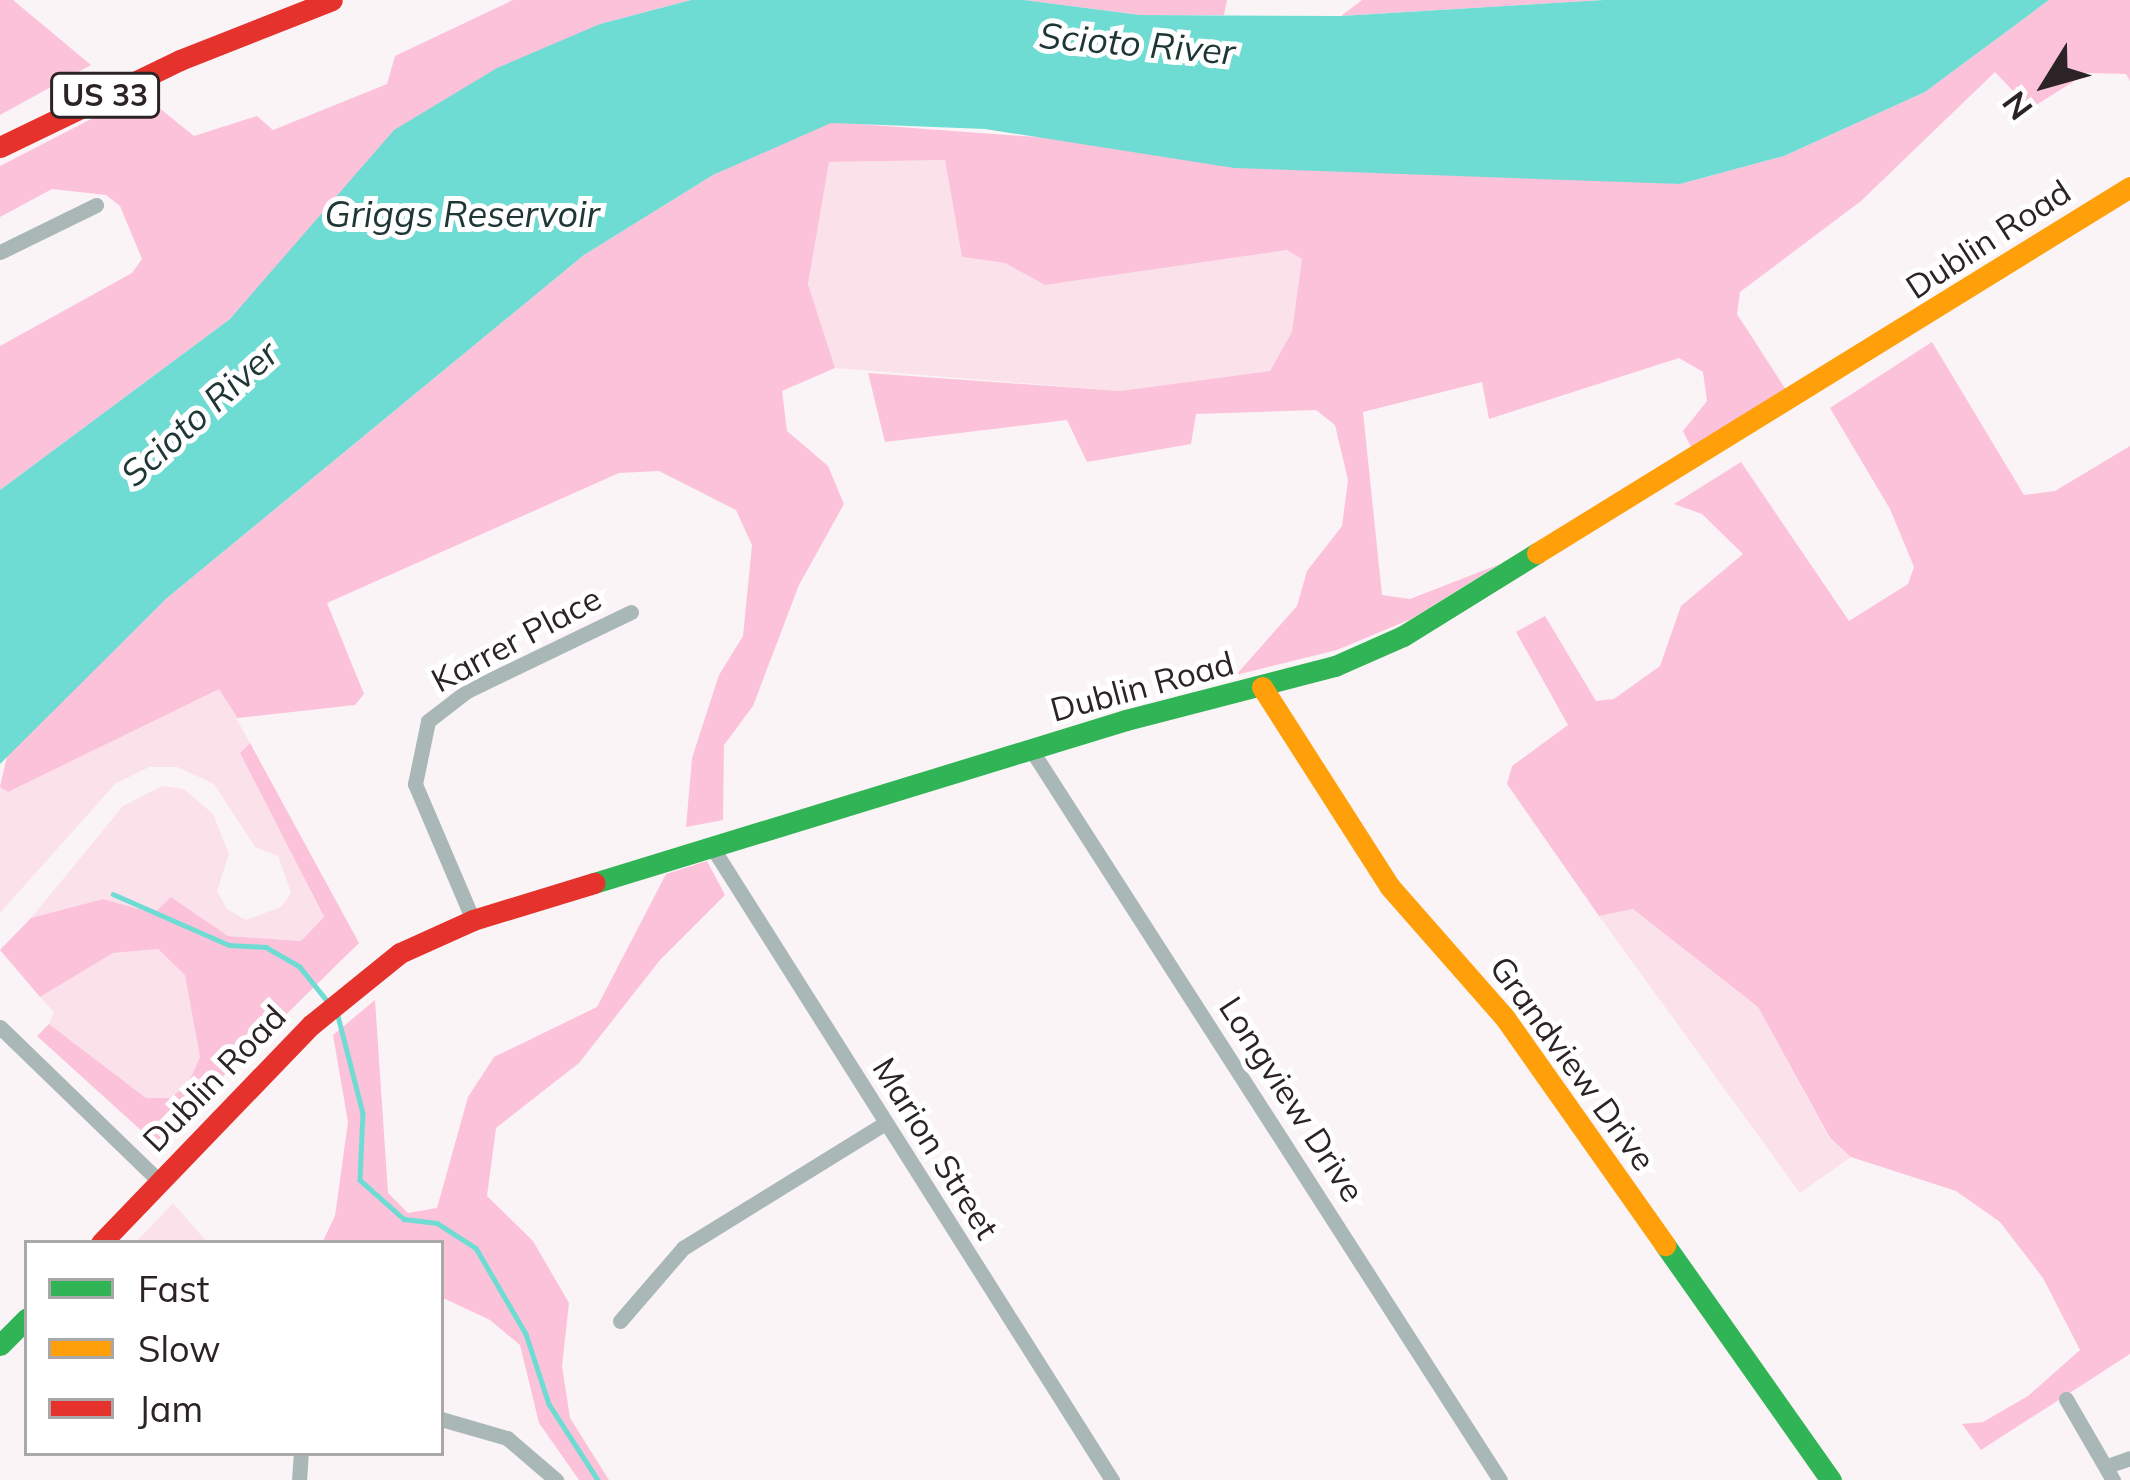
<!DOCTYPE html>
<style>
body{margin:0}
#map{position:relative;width:2130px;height:1480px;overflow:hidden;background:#fbf4f6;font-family:Mulish,sans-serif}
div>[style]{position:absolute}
.green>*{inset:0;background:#fbe1ea}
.forest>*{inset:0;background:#fcc2d9}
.water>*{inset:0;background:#6fdcd4}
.stream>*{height:4.5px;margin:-2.25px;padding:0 2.25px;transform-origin:2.25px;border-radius:2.25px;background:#6fdcd4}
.street>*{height:15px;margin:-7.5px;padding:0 7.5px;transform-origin:7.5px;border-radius:7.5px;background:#a9b8b6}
.fast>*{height:21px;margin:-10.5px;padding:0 10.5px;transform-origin:10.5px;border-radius:10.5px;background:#30b455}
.slow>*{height:21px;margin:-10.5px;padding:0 10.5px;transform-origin:10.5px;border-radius:10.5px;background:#ff9f0a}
.jam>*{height:21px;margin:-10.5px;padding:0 10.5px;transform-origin:10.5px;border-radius:10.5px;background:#e5322d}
span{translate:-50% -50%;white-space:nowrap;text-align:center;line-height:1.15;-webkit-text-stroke:10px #fff;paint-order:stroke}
.shield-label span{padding:3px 9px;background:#fff;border:3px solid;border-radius:9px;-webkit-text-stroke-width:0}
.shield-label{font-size:30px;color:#2b2326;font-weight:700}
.street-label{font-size:33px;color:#2b2326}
.water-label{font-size:36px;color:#1e3734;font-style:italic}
.legend{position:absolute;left:24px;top:1240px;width:420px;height:216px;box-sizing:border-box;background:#fff;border:3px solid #aaa7a8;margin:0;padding:15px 21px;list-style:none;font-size:36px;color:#2b2326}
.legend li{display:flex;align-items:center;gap:24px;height:60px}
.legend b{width:60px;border:3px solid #aaa7a8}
.north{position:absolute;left:1986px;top:24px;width:120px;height:120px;-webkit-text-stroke:9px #fff;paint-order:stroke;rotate:233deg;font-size:33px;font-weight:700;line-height:48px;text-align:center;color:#2b2326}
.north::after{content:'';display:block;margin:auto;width:42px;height:54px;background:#2b2326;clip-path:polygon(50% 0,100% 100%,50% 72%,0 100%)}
</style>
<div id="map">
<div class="green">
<i style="clip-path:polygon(945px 160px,962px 257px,1005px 263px,1045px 285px,1287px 250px,1303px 259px,1293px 332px,1270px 371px,1120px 391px,835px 368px,808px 284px,828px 162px)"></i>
<i style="clip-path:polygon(219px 688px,250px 743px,240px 753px,324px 918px,301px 941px,228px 936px,171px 897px,155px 913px,103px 899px,31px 918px,123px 806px,162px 786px,184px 789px,213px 814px,229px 854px,217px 891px,227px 909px,246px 920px,281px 907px,291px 893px,278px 856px,255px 847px,214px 784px,177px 767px,149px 767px,115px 784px,0 913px,0 787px,8px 792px)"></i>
<i style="clip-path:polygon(1633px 909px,1758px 1007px,1829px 1138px,1851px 1157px,1800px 1193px,1599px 916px)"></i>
<i style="clip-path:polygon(158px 949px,186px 975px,200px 1057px,188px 1084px,170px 1098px,146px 1098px,49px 1024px,54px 1012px,40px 997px,113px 953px)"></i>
<i style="clip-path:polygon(173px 1203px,208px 1243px,135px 1243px)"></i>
</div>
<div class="forest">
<i style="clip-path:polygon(0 0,13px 0,91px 65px,0 115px)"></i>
<i style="clip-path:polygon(513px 0,691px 0,600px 24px,266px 281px,230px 319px,0 490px,0 346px,132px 273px,142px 259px,120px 206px,106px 195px,52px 189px,0 217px,0 166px,130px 99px,153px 103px,194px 136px,257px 116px,273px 130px,387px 84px,395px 56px)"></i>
<i style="clip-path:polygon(1024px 0,1227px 0,1224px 15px,1140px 15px)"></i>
<i style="clip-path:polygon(1362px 0,1604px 0,1341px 16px)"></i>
<i style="clip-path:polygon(2049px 0,2130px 0,2130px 81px,2126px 74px,2087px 73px,2030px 109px,1995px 72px,1861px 201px,1740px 292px,1737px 314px,1788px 393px,1693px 451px,1683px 431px,1707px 401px,1703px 372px,1679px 358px,1489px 419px,1482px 382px,1363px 412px,1382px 595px,1410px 599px,1500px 564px,1411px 619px,1337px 650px,1236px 675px,1297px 606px,1307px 571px,1342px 526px,1348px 480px,1335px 425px,1316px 410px,1196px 414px,1191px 444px,1087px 462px,1067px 420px,885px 442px,868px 373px,1120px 391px,1270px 371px,1292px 332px,1302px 259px,1287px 250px,1045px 285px,1005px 263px,962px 257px,945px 160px,829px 162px,808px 284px,835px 368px,782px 391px,787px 431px,828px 466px,844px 504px,799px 585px,753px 706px,724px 745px,723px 820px,686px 827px,692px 758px,719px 675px,743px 636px,752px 545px,736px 510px,659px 471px,619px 473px,327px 603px,364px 694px,355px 705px,237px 718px,219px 689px,8px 792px,0 787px,7px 756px,167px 598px,584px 255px,713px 175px,831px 122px,1680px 184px,1784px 156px,1925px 92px)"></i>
<i style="clip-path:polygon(1932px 342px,2024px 495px,2055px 491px,2130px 446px,2130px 1354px,1981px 1450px,1962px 1424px,1983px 1422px,2028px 1396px,2080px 1350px,2043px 1278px,2000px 1222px,1956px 1191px,1851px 1157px,1830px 1138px,1758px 1007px,1633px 909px,1599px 916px,1507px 784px,1512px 766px,1568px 725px,1516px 632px,1545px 616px,1596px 701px,1614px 699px,1660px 666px,1681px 606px,1743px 554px,1702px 514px,1674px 504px,1741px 462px,1849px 621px,1908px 584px,1914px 567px,1890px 509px,1830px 408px)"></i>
<i style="clip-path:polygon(250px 743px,359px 943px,155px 1143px,37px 1036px,49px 1024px,146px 1098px,170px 1098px,188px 1084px,200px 1057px,185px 975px,158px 949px,113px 953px,40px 997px,0 950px,31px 918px,103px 899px,154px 913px,171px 897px,228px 936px,301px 941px,324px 917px,240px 753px)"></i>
<i style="clip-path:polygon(707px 861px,725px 895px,660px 960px,579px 1063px,496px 1128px,487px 1196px,533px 1241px,569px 1303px,562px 1366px,570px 1418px,609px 1480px,579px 1480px,539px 1423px,520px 1345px,490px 1320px,441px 1297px,441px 1243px,322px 1243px,335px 1216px,348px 1122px,333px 1035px,375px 1000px,388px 1193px,408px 1213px,437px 1208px,468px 1097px,494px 1057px,597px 1007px,666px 874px)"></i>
</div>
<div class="water">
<i style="clip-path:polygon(691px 0,1024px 0,1140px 15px,1341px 16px,1604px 0,2049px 0,1925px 92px,1784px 156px,1680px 184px,1234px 168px,985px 129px,831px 123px,713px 175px,584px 255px,167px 598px,0 764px,0 490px,230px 319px,394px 130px,497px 68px,600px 24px)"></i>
</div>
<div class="stream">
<i style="left:113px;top:894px;width:127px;rotate:23.7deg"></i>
<i style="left:229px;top:945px;width:37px;rotate:3deg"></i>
<i style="left:266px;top:947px;width:39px;rotate:30deg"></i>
<i style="left:300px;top:967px;width:46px;rotate:51.1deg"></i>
<i style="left:337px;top:1012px;width:104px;rotate:75.6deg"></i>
<i style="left:363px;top:1113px;width:67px;rotate:92.6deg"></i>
<i style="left:360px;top:1180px;width:59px;rotate:41.6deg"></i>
<i style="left:404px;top:1219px;width:33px;rotate:7deg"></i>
<i style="left:437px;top:1223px;width:46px;rotate:32.7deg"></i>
<i style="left:476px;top:1248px;width:99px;rotate:59.8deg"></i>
<i style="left:526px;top:1334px;width:74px;rotate:71.8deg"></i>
<i style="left:549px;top:1404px;width:90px;rotate:57.2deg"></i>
</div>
<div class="street">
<i style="left:0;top:252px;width:107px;rotate:-26.1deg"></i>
<i style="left:1032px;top:751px;width:866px;rotate:57.3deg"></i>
<i style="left:712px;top:847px;width:749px;rotate:57.71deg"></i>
<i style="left:473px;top:920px;width:148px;rotate:-113.1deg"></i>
<i style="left:415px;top:784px;width:64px;rotate:-78.3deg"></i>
<i style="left:428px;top:721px;width:49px;rotate:-37.6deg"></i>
<i style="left:467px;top:691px;width:182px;rotate:-25.7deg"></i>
<i style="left:0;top:1027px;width:223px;rotate:44.1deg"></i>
<i style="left:620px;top:1321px;width:96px;rotate:-49.2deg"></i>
<i style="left:683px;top:1248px;width:238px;rotate:-31.7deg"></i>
<i style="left:2066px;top:1399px;width:94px;rotate:59.9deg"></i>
<i style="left:441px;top:1419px;width:69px;rotate:16.1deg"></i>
<i style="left:507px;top:1438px;width:65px;rotate:40.6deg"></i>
<i style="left:2110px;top:1465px;width:21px;rotate:-19deg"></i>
<i style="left:299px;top:1480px;width:27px;rotate:-86deg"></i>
</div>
<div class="fast">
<i style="left:594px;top:883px;width:556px;rotate:-17.03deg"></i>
<i style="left:1126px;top:720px;width:216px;rotate:-14.5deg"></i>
<i style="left:1335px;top:666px;width:74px;rotate:-23.8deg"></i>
<i style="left:1403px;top:636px;width:158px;rotate:-31.8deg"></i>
<i style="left:1665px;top:1245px;width:288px;rotate:54.8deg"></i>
<i style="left:0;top:1345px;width:38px;rotate:-45deg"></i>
</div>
<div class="slow">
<i style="left:1537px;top:553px;width:697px;rotate:-31.68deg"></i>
<i style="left:1262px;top:687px;width:237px;rotate:57.4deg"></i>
<i style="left:1390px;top:887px;width:174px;rotate:48.7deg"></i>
<i style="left:1505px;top:1018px;width:278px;rotate:54.8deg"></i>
</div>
<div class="jam">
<i style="left:0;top:147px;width:200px;rotate:-25.8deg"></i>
<i style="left:180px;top:60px;width:163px;rotate:-21.5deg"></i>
<i style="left:101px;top:1243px;width:303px;rotate:-46.1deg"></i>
<i style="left:311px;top:1025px;width:114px;rotate:-39deg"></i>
<i style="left:400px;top:953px;width:80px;rotate:-24.3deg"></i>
<i style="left:473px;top:920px;width:127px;rotate:-17deg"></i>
</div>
<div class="shield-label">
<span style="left:105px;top:95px">US 33</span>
</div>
<div class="street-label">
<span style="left:1988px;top:239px;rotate:-33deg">Dublin Road</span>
<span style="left:516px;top:639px;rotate:-28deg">Karrer Place</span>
<span style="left:1142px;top:686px;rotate:-15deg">Dublin Road</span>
<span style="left:1573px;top:1063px;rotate:54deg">Grandview Drive</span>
<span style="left:214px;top:1078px;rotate:-46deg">Dublin Road</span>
<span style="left:1292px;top:1099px;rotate:57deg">Longview Drive</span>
<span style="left:936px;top:1148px;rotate:58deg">Marion Street</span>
</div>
<div class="water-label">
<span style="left:1137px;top:43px;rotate:5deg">Scioto River</span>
<span style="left:462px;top:214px">Griggs Reservoir</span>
<span style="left:199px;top:413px;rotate:-42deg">Scioto River</span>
</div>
<ul class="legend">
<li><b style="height:15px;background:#30b455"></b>Fast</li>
<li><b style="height:15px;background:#ff9f0a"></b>Slow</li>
<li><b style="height:15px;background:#e5322d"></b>Jam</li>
</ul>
<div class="north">N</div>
</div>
